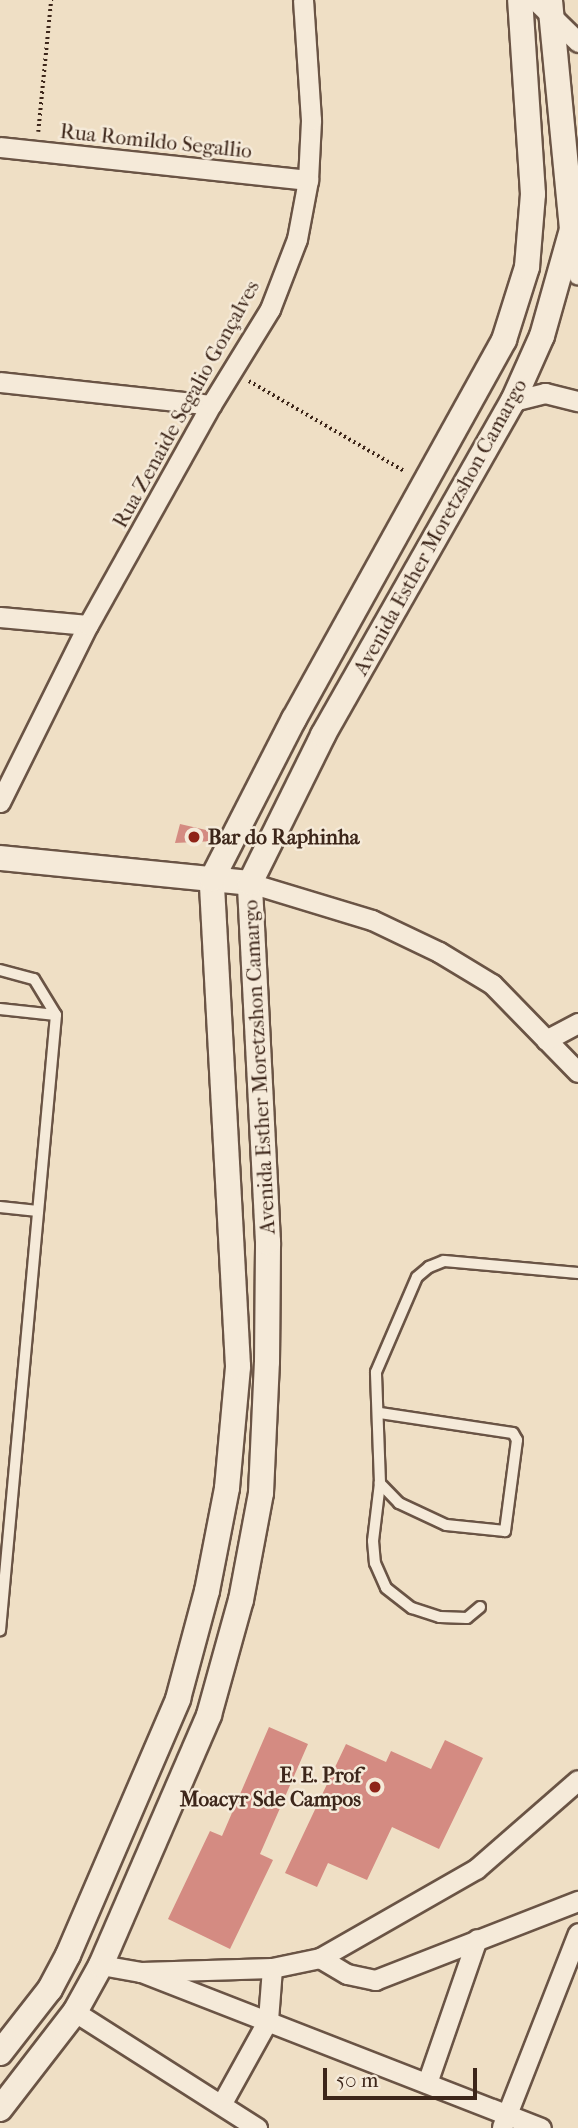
<!DOCTYPE html>
<meta charset="utf-8">
<style>
body{margin:0}
#map{position:relative;width:578px;height:2128px;overflow:hidden;background:#efdfc5;font-family:"IM FELL French Canon",serif}
div>[style]{position:absolute}
.building>*{inset:0;background:#d48b82}
.path>*{height:3.5px;margin-top:-1.75px;transform-origin:0;background:repeating-linear-gradient(90deg,#3d261a 0 2px,transparent 0 5.5px)}
.roads{filter:drop-shadow(2px 0 #6a5445) drop-shadow(-2px 0 #6a5445) drop-shadow(0 2px #6a5445) drop-shadow(0 -2px #6a5445)}
.service>*{height:10px;margin:-5px;padding:0 5px;transform-origin:5px;border-radius:5px;background:#f5ead9}
.minor>*{height:19px;margin:-9.5px;padding:0 9.5px;transform-origin:9.5px;border-radius:9.5px;background:#f5ead9}
.tertiary>*{height:24px;margin:-12px;padding:0 12px;transform-origin:12px;border-radius:12px;background:#f5ead9}
.dots>*{width:19px;height:19px;translate:-50% -50%;box-sizing:border-box;border:4px solid #f5ead9;border-radius:50%}
span{translate:-50% -50%;white-space:nowrap;text-align:center;line-height:1.15;-webkit-text-stroke:5px #f5ead9;paint-order:stroke}
.street-label{font-size:21px;color:#3d261a}
.poi-label{font-size:21px;color:#3d261a;font-weight:700}
.left{translate:0 -50%;text-align:left}
.right{translate:-100% -50%;text-align:right}
.scale{position:absolute;left:323px;top:2068px;width:154px;height:32px;box-sizing:border-box;border:4px solid #3d261a;border-top:0;padding-left:9px;font-size:21px;line-height:24px;white-space:nowrap;color:#3d261a;-webkit-text-stroke:5px #f5ead9;paint-order:stroke}
</style>
<div id="map">
<div class="building">
<i style="clip-path:polygon(180px 824px,219px 833px,215px 841px,175px 843px)"></i>
<i style="clip-path:polygon(269px 1727px,308px 1744px,260px 1854px,273px 1860px,230px 1949px,168px 1919px,210px 1831px,222px 1836px)"></i>
<i style="clip-path:polygon(445px 1740px,483px 1758px,439px 1849px,392px 1827px,367px 1880px,328px 1863px,317px 1887px,285px 1873px,346px 1744px,386px 1762px,391px 1751px,431px 1769px)"></i>
</div>
<div class="path">
<i style="left:38px;top:132px;width:133px;rotate:-84.4deg"></i>
<i style="left:249px;top:381px;width:181px;rotate:30.1deg"></i>
</div>
<div class="roads">
<div class="service">
<i style="left:0;top:970px;width:35px;rotate:15deg"></i>
<i style="left:34px;top:979px;width:42px;rotate:58.6deg"></i>
<i style="left:56px;top:1015px;width:618px;rotate:95.2deg"></i>
<i style="left:0;top:1009px;width:56px;rotate:6.1deg"></i>
<i style="left:0;top:1207px;width:38px;rotate:6deg"></i>
<i style="left:380px;top:1413px;width:134px;rotate:8.6deg"></i>
<i style="left:513px;top:1433px;width:8px;rotate:60deg"></i>
<i style="left:517px;top:1440px;width:92px;rotate:97.5deg"></i>
<i style="left:505px;top:1531px;width:59px;rotate:-174.2deg"></i>
<i style="left:446px;top:1525px;width:52px;rotate:-154.9deg"></i>
<i style="left:399px;top:1503px;width:28px;rotate:-134deg"></i>
<i style="left:380px;top:1483px;width:111px;rotate:-92.1deg"></i>
<i style="left:376px;top:1372px;width:103px;rotate:-66.7deg"></i>
<i style="left:417px;top:1277px;width:16px;rotate:-40deg"></i>
<i style="left:429px;top:1267px;width:16px;rotate:-22deg"></i>
<i style="left:444px;top:1261px;width:135px;rotate:5.1deg"></i>
<i style="left:380px;top:1483px;width:58px;rotate:96.9deg"></i>
<i style="left:373px;top:1541px;width:22px;rotate:85deg"></i>
<i style="left:375px;top:1563px;width:27px;rotate:66deg"></i>
<i style="left:386px;top:1588px;width:33px;rotate:38deg"></i>
<i style="left:412px;top:1608px;width:29px;rotate:18deg"></i>
<i style="left:440px;top:1617px;width:27px;rotate:2deg"></i>
<i style="left:467px;top:1618px;width:17px;rotate:-40deg"></i>
</div>
<div class="minor">
<i style="left:535px;top:0;width:60px;rotate:44.3deg"></i>
<i style="left:0;top:147px;width:310px;rotate:6.1deg"></i>
<i style="left:572px;top:235px;width:40px;rotate:81.5deg"></i>
<i style="left:0;top:382px;width:212px;rotate:6.2deg"></i>
<i style="left:513px;top:401px;width:33px;rotate:-14deg"></i>
<i style="left:545px;top:393px;width:34px;rotate:14deg"></i>
<i style="left:0;top:617px;width:88px;rotate:5.2deg"></i>
<i style="left:0;top:802px;width:198px;rotate:-63.6deg"></i>
<i style="left:88px;top:625px;width:252px;rotate:-60.8deg"></i>
<i style="left:211px;top:405px;width:113px;rotate:-58.4deg"></i>
<i style="left:270px;top:309px;width:75px;rotate:-68.9deg"></i>
<i style="left:297px;top:239px;width:60px;rotate:-79.4deg"></i>
<i style="left:308px;top:180px;width:60px;rotate:-87.1deg"></i>
<i style="left:311px;top:120px;width:120px;rotate:-93.8deg"></i>
<i style="left:250px;top:883px;width:127px;rotate:16.9deg"></i>
<i style="left:372px;top:920px;width:74px;rotate:25.5deg"></i>
<i style="left:439px;top:952px;width:62px;rotate:31.1deg"></i>
<i style="left:492px;top:984px;width:123px;rotate:45.7deg"></i>
<i style="left:546px;top:1040px;width:36px;rotate:-28deg"></i>
<i style="left:320px;top:1958px;width:31px;rotate:31deg"></i>
<i style="left:347px;top:1974px;width:29px;rotate:12deg"></i>
<i style="left:375px;top:1980px;width:218px;rotate:-21.3deg"></i>
<i style="left:101px;top:1965px;width:41px;rotate:9.9deg"></i>
<i style="left:141px;top:1972px;width:429px;rotate:21.3deg"></i>
<i style="left:141px;top:1972px;width:131px;rotate:-1.7deg"></i>
<i style="left:272px;top:1968px;width:49px;rotate:-11.8deg"></i>
<i style="left:320px;top:1958px;width:180px;rotate:-29.7deg"></i>
<i style="left:476px;top:1869px;width:135px;rotate:-41.1deg"></i>
<i style="left:75px;top:2012px;width:216px;rotate:32.5deg"></i>
<i style="left:427px;top:2083px;width:152px;rotate:-70.9deg"></i>
<i style="left:222px;top:2103px;width:95px;rotate:-61deg"></i>
<i style="left:268px;top:2020px;width:52px;rotate:-85.6deg"></i>
<i style="left:502px;top:2127px;width:208px;rotate:-68.6deg"></i>
</div>
<div class="tertiary">
<i style="left:0;top:858px;width:251px;rotate:5.7deg"></i>
<i style="left:0;top:2053px;width:81px;rotate:-52deg"></i>
<i style="left:50px;top:1989px;width:38px;rotate:-62deg"></i>
<i style="left:68px;top:1955px;width:279px;rotate:-66.7deg"></i>
<i style="left:178px;top:1699px;width:112px;rotate:-75deg"></i>
<i style="left:207px;top:1591px;width:105px;rotate:-79deg"></i>
<i style="left:227px;top:1488px;width:122px;rotate:-84.8deg"></i>
<i style="left:238px;top:1366px;width:488px;rotate:-93.1deg"></i>
<i style="left:212px;top:879px;width:180px;rotate:-62.9deg"></i>
<i style="left:294px;top:719px;width:433px;rotate:-61deg"></i>
<i style="left:504px;top:340px;width:77px;rotate:-72.5deg"></i>
<i style="left:527px;top:267px;width:73px;rotate:-85.3deg"></i>
<i style="left:533px;top:194px;width:194px;rotate:-93.8deg"></i>
<i style="left:0;top:2109px;width:123px;rotate:-52.3deg"></i>
<i style="left:75px;top:2012px;width:54px;rotate:-61deg"></i>
<i style="left:101px;top:1965px;width:272px;rotate:-66.6deg"></i>
<i style="left:209px;top:1715px;width:119px;rotate:-74.5deg"></i>
<i style="left:241px;top:1600px;width:109px;rotate:-79.4deg"></i>
<i style="left:261px;top:1493px;width:131px;rotate:-87.4deg"></i>
<i style="left:267px;top:1362px;width:120px;rotate:-89.5deg"></i>
<i style="left:268px;top:1242px;width:359px;rotate:-92.9deg"></i>
<i style="left:250px;top:883px;width:165px;rotate:-63.7deg"></i>
<i style="left:323px;top:735px;width:384px;rotate:-60.4deg"></i>
<i style="left:513px;top:401px;width:71px;rotate:-66deg"></i>
<i style="left:542px;top:336px;width:111px;rotate:-74.3deg"></i>
<i style="left:572px;top:229px;width:230px;rotate:-95.5deg"></i>
</div>
</div>
<div class="dots">
<i style="left:194px;top:837px;background:#8f2418"></i>
<i style="left:375px;top:1787px;background:#8f2418"></i>
</div>
<div class="street-label">
<span style="left:156px;top:141px;rotate:6deg">Rua Romildo Segallio</span>
<span style="left:186px;top:404px;rotate:-61deg">Rua Zenaide Segalio Gonçalves</span>
<span style="left:440px;top:527px;rotate:-61deg">Avenida Esther Moretzshon Camargo</span>
<span style="left:259px;top:1067px;rotate:-93deg">Avenida Esther Moretzshon Camargo</span>
</div>
<div class="poi-label">
<span class="left" style="left:208px;top:837px">Bar do Raphinha</span>
<span class="right" style="left:361px;top:1787px">E. E. Prof<br>Moacyr Sde Campos</span>
</div>
<div class="scale">50 m</div>
</div>
